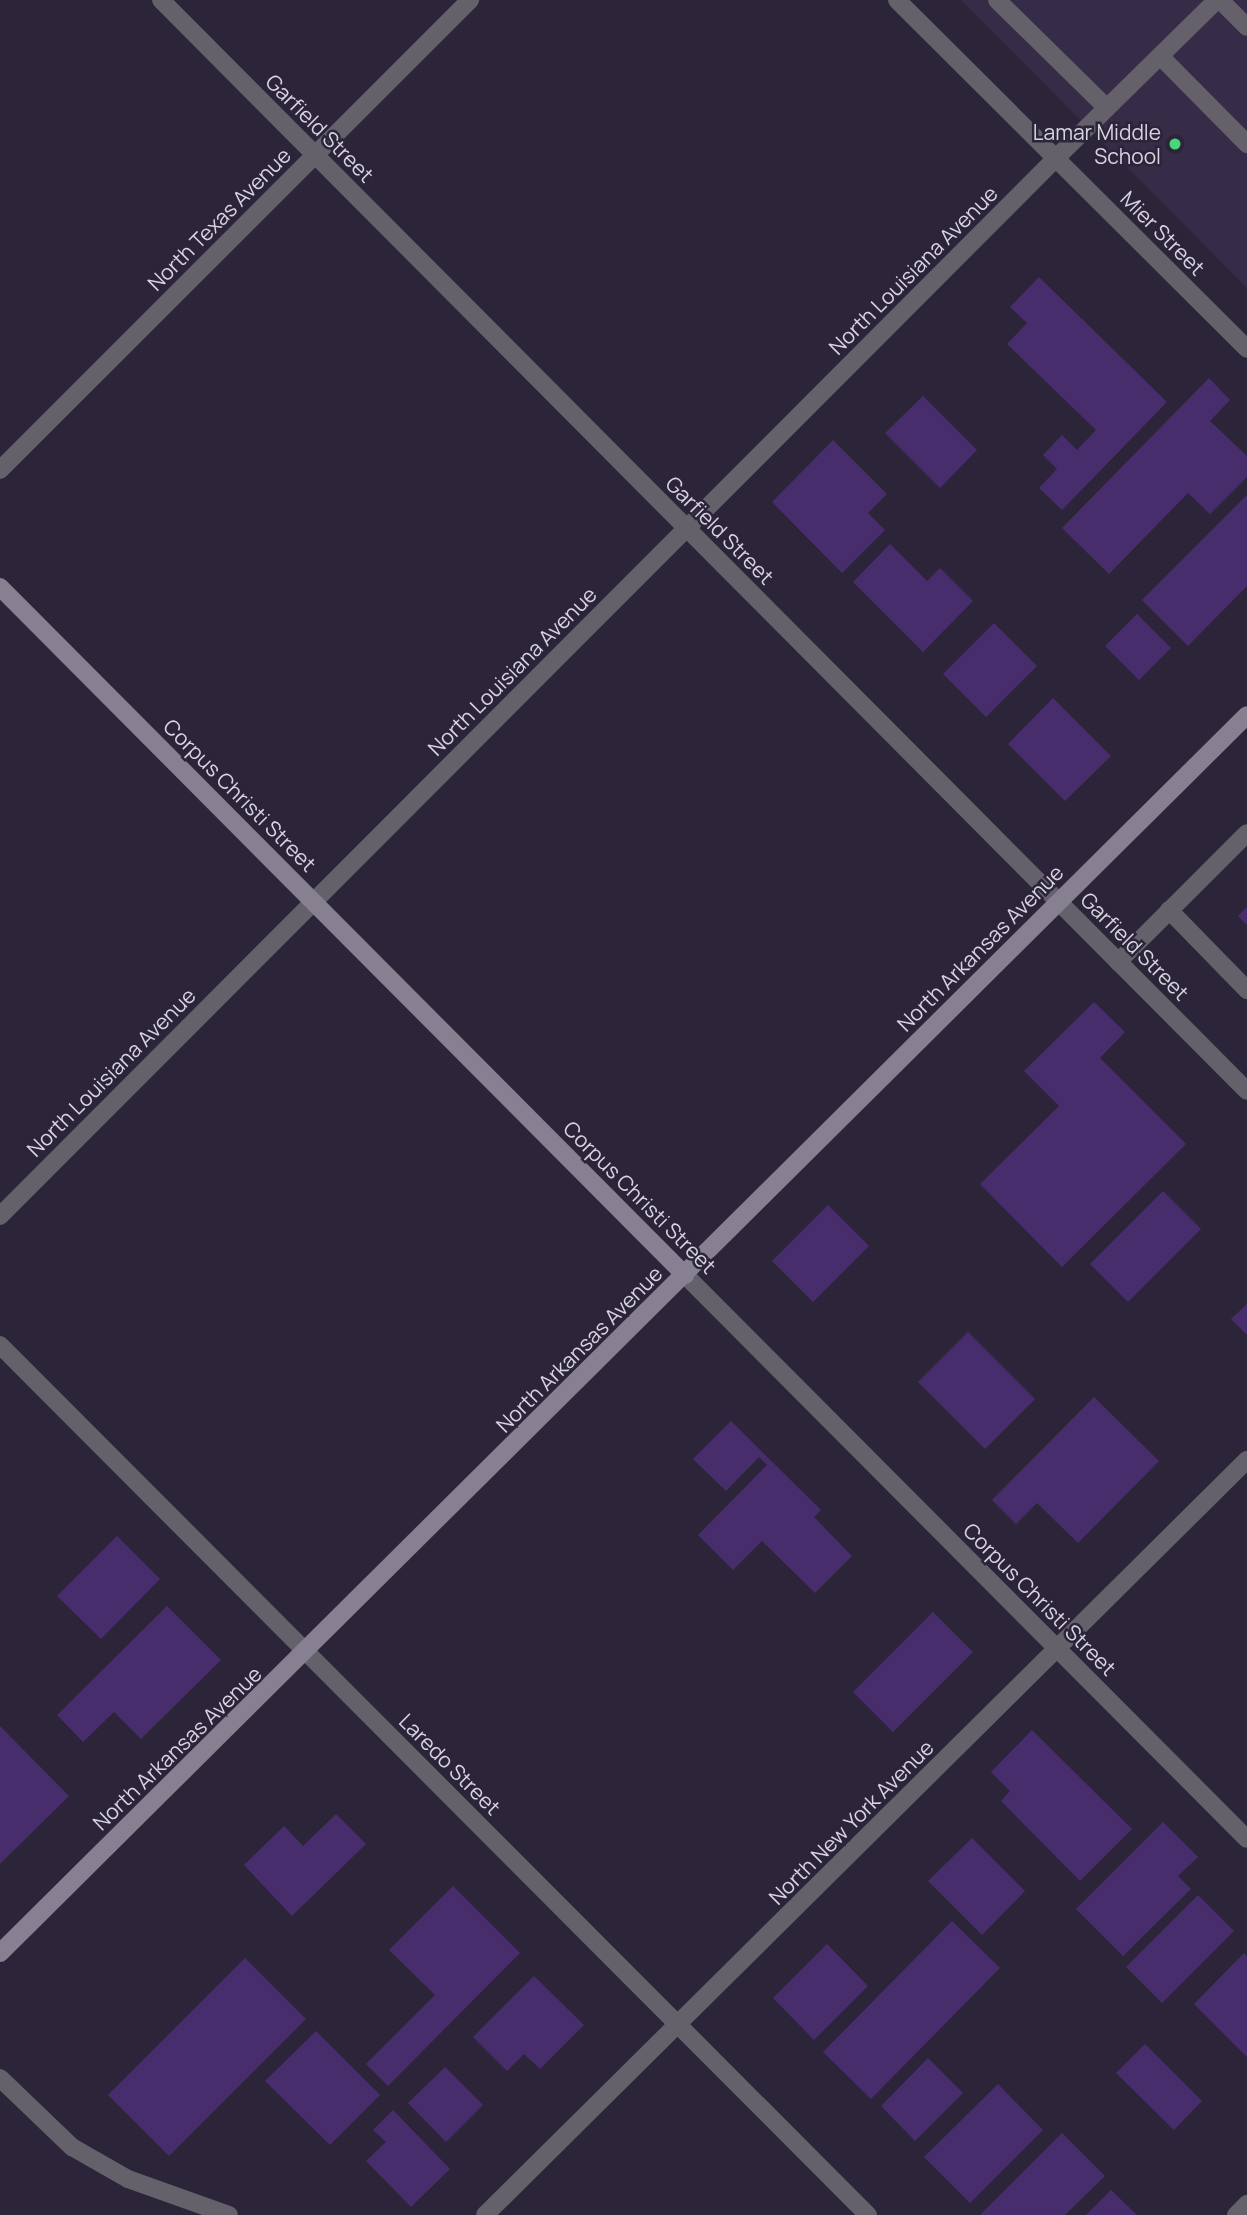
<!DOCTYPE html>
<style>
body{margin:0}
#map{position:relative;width:1247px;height:2215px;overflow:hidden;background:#2c2439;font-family:Manrope,sans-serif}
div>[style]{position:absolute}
.built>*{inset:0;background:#362c47}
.building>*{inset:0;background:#482d6c}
.lane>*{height:18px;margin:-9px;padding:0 9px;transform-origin:9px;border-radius:9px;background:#64616b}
.street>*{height:18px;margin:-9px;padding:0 9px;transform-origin:9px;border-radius:9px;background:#64616b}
.secondary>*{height:18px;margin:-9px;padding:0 9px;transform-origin:9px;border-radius:9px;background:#868091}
.dots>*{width:19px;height:19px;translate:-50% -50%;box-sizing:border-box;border:4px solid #2c2439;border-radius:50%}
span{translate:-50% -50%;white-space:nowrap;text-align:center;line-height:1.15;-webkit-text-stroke:5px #2c2439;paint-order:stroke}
.street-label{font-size:21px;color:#d8d3e1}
.poi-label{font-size:21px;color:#d8d3e1}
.right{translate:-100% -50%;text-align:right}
</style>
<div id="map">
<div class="built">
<i style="clip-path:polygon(961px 0,1247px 0,1247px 288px)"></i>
</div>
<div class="building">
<i style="clip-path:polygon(1039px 277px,1167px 402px,1062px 510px,1039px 488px,1057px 469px,1043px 455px,1062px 435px,1077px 450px,1096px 430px,1007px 344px,1027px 323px,1010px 307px)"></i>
<i style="clip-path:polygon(1209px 378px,1230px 400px,1210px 421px,1247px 456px,1247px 477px,1210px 514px,1188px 493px,1109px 574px,1062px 528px)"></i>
<i style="clip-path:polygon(923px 396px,977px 450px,940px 488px,885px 433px)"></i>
<i style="clip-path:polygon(833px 440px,887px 494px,868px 513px,885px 530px,842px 573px,772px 502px)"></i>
<i style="clip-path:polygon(1247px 495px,1247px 586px,1188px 646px,1142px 600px)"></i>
<i style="clip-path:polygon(890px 544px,927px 581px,940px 568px,973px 601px,923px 652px,853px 582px)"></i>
<i style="clip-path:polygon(1137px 614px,1171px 648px,1139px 680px,1105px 646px)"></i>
<i style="clip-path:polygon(994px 623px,1037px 666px,986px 717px,943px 674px)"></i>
<i style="clip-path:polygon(1053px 698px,1111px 756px,1065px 801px,1008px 744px)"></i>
<i style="clip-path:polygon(1247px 907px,1247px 925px,1238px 916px)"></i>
<i style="clip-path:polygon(1094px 1002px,1125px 1032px,1100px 1058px,1186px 1144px,1062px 1267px,980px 1184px,1059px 1106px,1024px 1071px)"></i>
<i style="clip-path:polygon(1163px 1191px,1201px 1229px,1128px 1302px,1090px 1264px)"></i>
<i style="clip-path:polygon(828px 1205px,869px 1246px,813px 1302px,772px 1261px)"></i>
<i style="clip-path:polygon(1247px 1304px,1247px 1335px,1231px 1319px)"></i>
<i style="clip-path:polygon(968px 1332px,1035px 1399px,985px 1449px,918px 1382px)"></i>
<i style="clip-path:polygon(1094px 1397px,1159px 1461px,1078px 1543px,1037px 1503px,1016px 1524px,992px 1500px)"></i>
<i style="clip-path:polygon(731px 1421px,821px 1510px,814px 1517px,852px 1556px,815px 1593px,762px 1541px,733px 1570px,698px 1535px,767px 1465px,759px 1457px,726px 1491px,693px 1459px)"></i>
<i style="clip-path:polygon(117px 1536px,160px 1579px,101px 1639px,57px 1596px)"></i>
<i style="clip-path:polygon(167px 1606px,221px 1660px,141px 1739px,114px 1712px,83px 1742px,57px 1715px)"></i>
<i style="clip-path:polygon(933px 1612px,973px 1652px,893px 1732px,853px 1692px)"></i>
<i style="clip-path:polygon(0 1726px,69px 1796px,0 1864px)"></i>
<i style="clip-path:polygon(1032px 1730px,1132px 1829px,1080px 1881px,1001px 1801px,1010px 1791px,991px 1772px)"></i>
<i style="clip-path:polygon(336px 1814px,366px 1844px,292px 1916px,244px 1865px,284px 1826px,303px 1846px)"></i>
<i style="clip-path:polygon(1163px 1822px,1198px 1857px,1178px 1876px,1191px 1889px,1123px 1956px,1076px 1909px)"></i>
<i style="clip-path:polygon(972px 1838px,1025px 1891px,982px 1935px,928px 1881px)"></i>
<i style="clip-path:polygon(453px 1886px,520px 1953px,388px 2086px,366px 2064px,435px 1995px,389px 1950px)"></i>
<i style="clip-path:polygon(1198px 1895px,1234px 1931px,1162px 2003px,1126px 1967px)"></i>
<i style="clip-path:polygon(952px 1921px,1000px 1968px,871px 2099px,823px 2052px)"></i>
<i style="clip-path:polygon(827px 1944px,868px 1986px,814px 2040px,773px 1998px)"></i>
<i style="clip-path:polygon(1244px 1953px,1247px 1956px,1247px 2057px,1194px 2004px)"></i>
<i style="clip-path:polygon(245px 1958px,306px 2019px,169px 2156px,108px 2095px)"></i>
<i style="clip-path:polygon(534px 1976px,584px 2025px,540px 2069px,524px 2054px,507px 2071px,473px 2037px)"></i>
<i style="clip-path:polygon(316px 2031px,380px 2095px,330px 2145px,265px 2081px)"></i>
<i style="clip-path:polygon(1145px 2044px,1202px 2101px,1174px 2130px,1116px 2073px)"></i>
<i style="clip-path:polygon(928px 2058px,963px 2093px,915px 2141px,881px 2106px)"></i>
<i style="clip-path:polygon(445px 2067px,483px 2105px,446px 2142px,408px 2103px)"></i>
<i style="clip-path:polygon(998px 2084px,1043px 2130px,970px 2203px,924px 2157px)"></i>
<i style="clip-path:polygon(393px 2110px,450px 2169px,411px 2207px,366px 2161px,386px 2142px,373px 2130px)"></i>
<i style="clip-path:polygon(1062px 2133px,1105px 2176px,1065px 2215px,980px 2215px)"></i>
<i style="clip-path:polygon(1111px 2190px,1137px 2215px,1086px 2215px)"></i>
</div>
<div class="lane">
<i style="left:997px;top:0;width:154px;rotate:44.5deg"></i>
<i style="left:1220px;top:0;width:38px;rotate:45deg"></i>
<i style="left:1160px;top:56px;width:124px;rotate:45.3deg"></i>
<i style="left:1056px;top:158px;width:226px;rotate:-44.5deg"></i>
<i style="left:1169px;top:910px;width:112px;rotate:45.7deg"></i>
<i style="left:1118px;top:962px;width:182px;rotate:-45deg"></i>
</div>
<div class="street">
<i style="left:161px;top:0;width:1539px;rotate:45.13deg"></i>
<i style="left:897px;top:0;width:494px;rotate:44.9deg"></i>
<i style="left:0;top:470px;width:665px;rotate:-45deg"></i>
<i style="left:0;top:1216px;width:1495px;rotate:-45.05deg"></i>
<i style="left:685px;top:1275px;width:796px;rotate:45.1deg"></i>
<i style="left:0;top:1345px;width:1229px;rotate:45.07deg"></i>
<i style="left:0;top:2078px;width:100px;rotate:43.8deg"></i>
<i style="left:72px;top:2147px;width:64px;rotate:29.7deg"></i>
<i style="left:128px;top:2179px;width:107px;rotate:19.6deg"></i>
<i style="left:485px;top:2215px;width:1073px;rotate:-44.74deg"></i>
<i style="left:1236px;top:2215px;width:16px;rotate:-45deg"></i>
</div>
<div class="secondary">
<i style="left:0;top:587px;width:971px;rotate:45.13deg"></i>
<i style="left:0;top:1953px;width:1757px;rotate:-44.79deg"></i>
</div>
<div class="dots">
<i style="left:1175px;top:144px;background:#48d778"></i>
</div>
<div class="street-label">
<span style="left:320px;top:128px;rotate:45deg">Garfield Street</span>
<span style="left:219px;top:219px;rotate:-45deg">North Texas Avenue</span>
<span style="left:1163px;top:233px;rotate:45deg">Mier Street</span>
<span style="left:913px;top:270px;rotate:-45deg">North Louisiana Avenue</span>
<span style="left:720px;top:530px;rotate:45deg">Garfield Street</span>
<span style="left:512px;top:671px;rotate:-45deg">North Louisiana Avenue</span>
<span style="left:240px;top:795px;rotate:45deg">Corpus Christi Street</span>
<span style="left:1135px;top:946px;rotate:45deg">Garfield Street</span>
<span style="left:980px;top:948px;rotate:-45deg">North Arkansas Avenue</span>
<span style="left:111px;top:1072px;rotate:-45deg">North Louisiana Avenue</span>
<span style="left:640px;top:1197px;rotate:45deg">Corpus Christi Street</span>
<span style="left:579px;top:1349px;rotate:-45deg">North Arkansas Avenue</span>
<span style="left:1040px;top:1599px;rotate:45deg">Corpus Christi Street</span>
<span style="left:177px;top:1748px;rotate:-44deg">North Arkansas Avenue</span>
<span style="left:450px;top:1764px;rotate:45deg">Laredo Street</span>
<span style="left:851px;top:1822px;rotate:-45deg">North New York Avenue</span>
</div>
<div class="poi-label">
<span class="right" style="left:1161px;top:144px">Lamar Middle<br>School</span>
</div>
</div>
